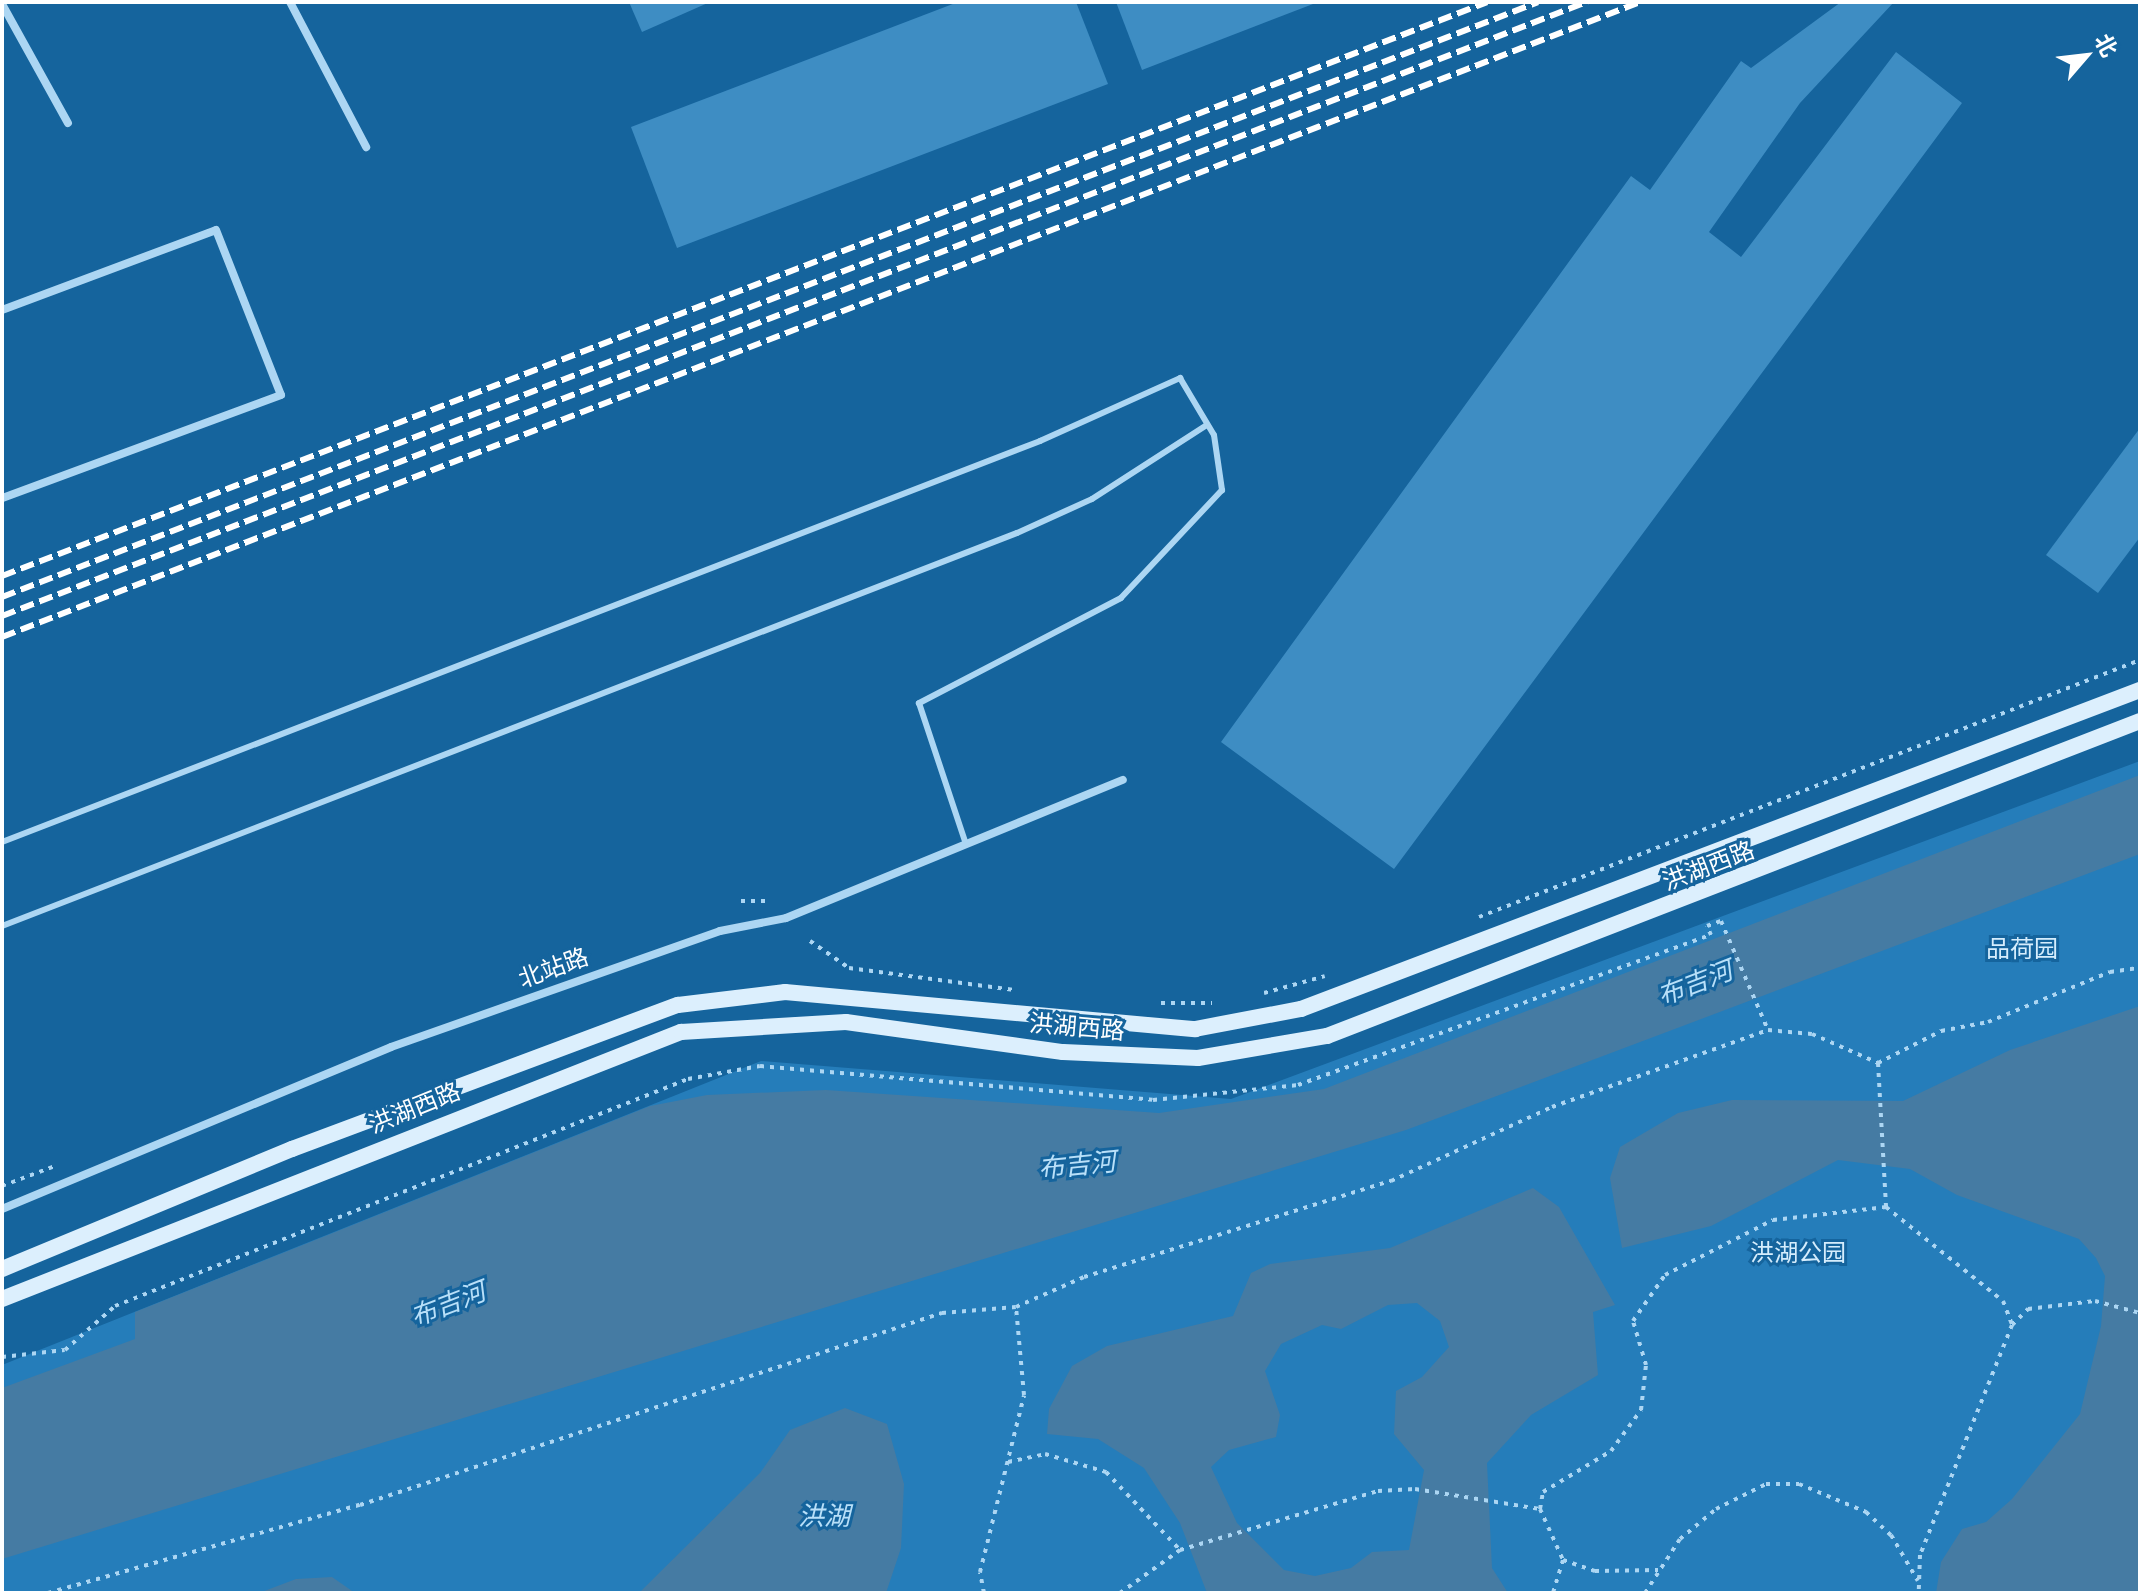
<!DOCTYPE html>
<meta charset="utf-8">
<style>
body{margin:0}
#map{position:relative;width:2142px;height:1595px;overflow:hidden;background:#15649d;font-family:"Noto Sans","Noto Sans SC",sans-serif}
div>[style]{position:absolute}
.green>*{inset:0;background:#257dba}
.water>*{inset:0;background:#457ba3}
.building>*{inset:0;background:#3e8dc3}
.path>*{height:4px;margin-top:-2px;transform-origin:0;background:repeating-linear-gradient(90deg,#acd6f3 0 4px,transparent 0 10px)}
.lane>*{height:6px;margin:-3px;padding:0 3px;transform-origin:3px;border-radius:3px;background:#acd6f3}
.street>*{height:8px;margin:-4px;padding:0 4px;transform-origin:4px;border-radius:4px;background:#acd6f3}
.secondary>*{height:16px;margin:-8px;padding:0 8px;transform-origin:8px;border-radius:8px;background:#dceffd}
.rail>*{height:6px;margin-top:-3px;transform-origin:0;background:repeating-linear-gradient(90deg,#fff 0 14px,transparent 0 20px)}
span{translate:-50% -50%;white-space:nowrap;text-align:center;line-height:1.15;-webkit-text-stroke:6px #15649d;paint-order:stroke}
.street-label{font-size:24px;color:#fff}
.park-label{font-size:24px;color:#d5edfd}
.water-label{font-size:26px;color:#b9e0f9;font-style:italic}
.frame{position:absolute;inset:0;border:4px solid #fff;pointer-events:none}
.north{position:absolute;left:2046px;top:16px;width:80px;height:80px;-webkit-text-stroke:6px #15649d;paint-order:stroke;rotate:62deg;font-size:22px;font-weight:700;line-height:32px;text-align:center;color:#fff}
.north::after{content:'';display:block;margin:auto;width:28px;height:36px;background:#fff;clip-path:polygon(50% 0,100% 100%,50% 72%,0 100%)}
</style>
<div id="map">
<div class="green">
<i style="clip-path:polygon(2140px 761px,2140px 1593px,2px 1593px,2px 1365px,761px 1061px,1231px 1099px)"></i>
</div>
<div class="water">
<i style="clip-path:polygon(2140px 775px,2140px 854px,1406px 1130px,2px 1559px,2px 1388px,135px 1339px,135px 1312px,650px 1106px,707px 1095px,826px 1090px,1159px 1113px,1324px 1089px)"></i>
<i style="clip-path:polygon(2140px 1006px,2140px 1593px,1936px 1593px,1941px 1562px,1962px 1529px,1986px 1522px,2012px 1499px,2080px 1414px,2101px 1326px,2105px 1276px,2096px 1258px,2079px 1239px,1957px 1195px,1910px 1169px,1838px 1160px,1711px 1226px,1622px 1248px,1610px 1178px,1620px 1147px,1678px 1113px,1732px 1100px,1903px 1101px,2010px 1050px)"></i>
<i style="clip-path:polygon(evenodd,1533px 1188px,1559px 1207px,1615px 1305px,1593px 1312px,1598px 1375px,1531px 1415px,1487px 1463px,1492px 1568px,1508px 1593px,1207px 1593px,1180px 1523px,1144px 1468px,1098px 1439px,1047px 1434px,1049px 1409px,1072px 1366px,1107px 1346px,1233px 1316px,1251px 1273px,1270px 1264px,1390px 1248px,1533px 1188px,1417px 1303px,1440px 1321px,1449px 1347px,1422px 1377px,1396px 1391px,1394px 1434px,1424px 1470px,1409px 1550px,1372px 1552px,1351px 1568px,1315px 1576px,1284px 1570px,1237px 1523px,1211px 1467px,1229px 1450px,1276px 1437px,1280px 1415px,1265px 1371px,1281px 1344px,1322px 1325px,1341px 1329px,1388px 1305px,1417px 1303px)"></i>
<i style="clip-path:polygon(845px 1408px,887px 1424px,904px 1484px,901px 1548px,886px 1593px,639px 1593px,760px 1473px,790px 1430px)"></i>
<i style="clip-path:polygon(332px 1577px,355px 1593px,259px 1593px,296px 1579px)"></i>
</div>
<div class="building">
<i style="clip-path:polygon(629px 2px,710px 2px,642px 32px)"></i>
<i style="clip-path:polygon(958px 2px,1076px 2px,1108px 84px,677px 248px,631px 127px)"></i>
<i style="clip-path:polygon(1116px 2px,1313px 2px,1313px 4px,1142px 70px)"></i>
<i style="clip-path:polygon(1841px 2px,1894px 2px,1800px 103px,1709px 232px,1741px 257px,1896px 52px,1962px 103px,1394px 869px,1221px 742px,1631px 176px,1650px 190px,1741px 61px,1751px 68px)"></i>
<i style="clip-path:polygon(2140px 428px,2140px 537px,2098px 593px,2046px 555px)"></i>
</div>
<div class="path">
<i style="left:741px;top:901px;width:26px"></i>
<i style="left:1479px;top:917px;width:709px;rotate:-21.25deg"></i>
<i style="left:810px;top:941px;width:47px;rotate:34.7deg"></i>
<i style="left:849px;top:968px;width:165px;rotate:7.6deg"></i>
<i style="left:1264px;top:993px;width:63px;rotate:-15.6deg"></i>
<i style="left:1161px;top:1003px;width:51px"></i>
<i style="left:1878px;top:1063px;width:144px;rotate:86.8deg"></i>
<i style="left:1886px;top:1207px;width:150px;rotate:38.8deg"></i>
<i style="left:2003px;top:1301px;width:26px;rotate:69deg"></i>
<i style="left:2012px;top:1325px;width:248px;rotate:111.8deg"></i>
<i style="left:1920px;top:1555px;width:38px;rotate:92deg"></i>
<i style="left:2px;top:1186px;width:57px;rotate:-20.7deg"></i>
<i style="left:2012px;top:1325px;width:23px;rotate:-45deg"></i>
<i style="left:2028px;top:1309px;width:67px;rotate:-6.8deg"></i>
<i style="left:2095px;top:1301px;width:47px;rotate:14.9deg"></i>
<i style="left:2px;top:1357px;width:63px;rotate:-6.3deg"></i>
<i style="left:65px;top:1350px;width:67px;rotate:-41.3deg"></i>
<i style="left:115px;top:1306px;width:616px;rotate:-21.61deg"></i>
<i style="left:688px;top:1079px;width:73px;rotate:-10.2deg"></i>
<i style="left:760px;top:1066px;width:394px;rotate:4.9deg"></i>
<i style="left:1153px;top:1100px;width:146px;rotate:-5.9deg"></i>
<i style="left:1298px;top:1085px;width:439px;rotate:-20deg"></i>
<i style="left:1711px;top:935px;width:10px;rotate:-114deg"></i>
<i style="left:1707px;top:926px;width:15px;rotate:-20deg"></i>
<i style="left:1721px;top:921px;width:119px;rotate:66.7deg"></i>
<i style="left:1008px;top:1462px;width:38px;rotate:-12deg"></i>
<i style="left:1045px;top:1454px;width:64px;rotate:16.4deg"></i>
<i style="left:1106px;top:1472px;width:108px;rotate:46.5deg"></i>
<i style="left:1540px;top:1509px;width:17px;rotate:-80deg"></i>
<i style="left:1543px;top:1492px;width:79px;rotate:-31.1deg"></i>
<i style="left:1611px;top:1451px;width:51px;rotate:-53.8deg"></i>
<i style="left:1641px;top:1410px;width:45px;rotate:-83.7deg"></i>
<i style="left:1646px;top:1365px;width:46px;rotate:-106.5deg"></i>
<i style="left:1633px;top:1321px;width:56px;rotate:-55.2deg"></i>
<i style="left:1665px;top:1275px;width:121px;rotate:-27deg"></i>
<i style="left:1773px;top:1220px;width:114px;rotate:-6.6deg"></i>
<i style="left:1563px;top:1560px;width:34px;rotate:19deg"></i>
<i style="left:1595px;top:1571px;width:63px;rotate:-0.9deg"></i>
<i style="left:48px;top:1593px;width:324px;rotate:-15.8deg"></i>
<i style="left:360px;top:1505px;width:613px;rotate:-18.26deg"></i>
<i style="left:942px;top:1313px;width:74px;rotate:-4.6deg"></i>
<i style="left:984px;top:1593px;width:21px;rotate:-101deg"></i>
<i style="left:980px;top:1572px;width:182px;rotate:-76deg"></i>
<i style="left:1024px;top:1395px;width:88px;rotate:-95.2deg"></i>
<i style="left:1016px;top:1307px;width:74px;rotate:-23.8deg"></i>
<i style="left:1084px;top:1277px;width:322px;rotate:-17.4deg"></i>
<i style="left:1391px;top:1181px;width:177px;rotate:-24.7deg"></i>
<i style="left:1552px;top:1107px;width:229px;rotate:-19.6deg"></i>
<i style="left:1768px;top:1030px;width:44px;rotate:5.2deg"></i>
<i style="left:1812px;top:1034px;width:72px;rotate:23.7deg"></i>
<i style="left:1878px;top:1063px;width:71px;rotate:-26.9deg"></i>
<i style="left:1941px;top:1031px;width:48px;rotate:-10.8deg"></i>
<i style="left:1988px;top:1022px;width:132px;rotate:-22.3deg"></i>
<i style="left:2110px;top:972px;width:30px;rotate:-8deg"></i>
<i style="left:1120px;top:1593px;width:74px;rotate:-35.6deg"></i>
<i style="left:1180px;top:1550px;width:207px;rotate:-16.6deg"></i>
<i style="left:1378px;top:1491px;width:37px;rotate:-3deg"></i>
<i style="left:1415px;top:1489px;width:127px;rotate:9.1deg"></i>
<i style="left:1540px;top:1509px;width:56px;rotate:65.7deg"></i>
<i style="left:1563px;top:1560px;width:34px;rotate:107deg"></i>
<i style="left:1645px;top:1593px;width:64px;rotate:-57.1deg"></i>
<i style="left:1680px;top:1539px;width:47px;rotate:-39.8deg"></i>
<i style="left:1716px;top:1509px;width:56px;rotate:-26.6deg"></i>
<i style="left:1766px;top:1484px;width:33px"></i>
<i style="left:1799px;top:1484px;width:73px;rotate:22.7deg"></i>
<i style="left:1866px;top:1512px;width:34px;rotate:43deg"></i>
<i style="left:1891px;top:1535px;width:53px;rotate:59.6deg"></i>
</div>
<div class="lane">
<i style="left:2px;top:842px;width:1113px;rotate:-21.12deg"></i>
<i style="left:1040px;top:441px;width:154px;rotate:-24.2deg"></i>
<i style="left:1180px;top:378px;width:66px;rotate:59.2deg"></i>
<i style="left:1214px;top:435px;width:56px;rotate:81.7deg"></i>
<i style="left:1222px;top:490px;width:148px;rotate:133.1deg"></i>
<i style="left:1121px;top:598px;width:228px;rotate:152.5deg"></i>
<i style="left:919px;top:703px;width:149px;rotate:71.6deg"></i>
<i style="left:2px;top:926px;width:1088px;rotate:-21.17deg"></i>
<i style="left:1017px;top:533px;width:82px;rotate:-24.4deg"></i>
<i style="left:1092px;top:499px;width:137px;rotate:-32.8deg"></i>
</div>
<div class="street">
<i style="left:290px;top:2px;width:164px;rotate:62.3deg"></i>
<i style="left:2px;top:4px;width:136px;rotate:61deg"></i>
<i style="left:2px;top:310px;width:228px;rotate:-20.5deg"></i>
<i style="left:216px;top:230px;width:177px;rotate:68.5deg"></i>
<i style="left:281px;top:395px;width:297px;rotate:159.7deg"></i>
<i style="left:2px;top:1209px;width:421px;rotate:-22.6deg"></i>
<i style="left:391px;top:1047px;width:349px;rotate:-19.4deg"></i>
<i style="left:720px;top:931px;width:67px;rotate:-11.1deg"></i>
<i style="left:786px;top:918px;width:364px;rotate:-22.3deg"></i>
</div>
<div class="secondary">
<i style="left:2px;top:1269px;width:314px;rotate:-22.5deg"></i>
<i style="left:292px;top:1149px;width:412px;rotate:-20.5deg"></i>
<i style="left:678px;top:1005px;width:108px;rotate:-6.9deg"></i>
<i style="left:785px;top:992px;width:412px;rotate:5.2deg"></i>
<i style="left:1195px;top:1029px;width:108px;rotate:-10.7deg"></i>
<i style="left:1301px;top:1009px;width:898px;rotate:-20.82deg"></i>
<i style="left:2px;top:1299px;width:730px;rotate:-21.47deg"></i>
<i style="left:681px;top:1032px;width:165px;rotate:-3.5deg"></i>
<i style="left:846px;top:1022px;width:219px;rotate:7.9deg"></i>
<i style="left:1063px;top:1052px;width:135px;rotate:2.5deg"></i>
<i style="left:1198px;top:1058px;width:131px;rotate:-9.7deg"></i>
<i style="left:1327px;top:1036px;width:872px;rotate:-21.18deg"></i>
</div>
<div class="rail">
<i style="left:2px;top:576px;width:1592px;rotate:-21.13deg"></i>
<i style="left:2px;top:597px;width:1647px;rotate:-21.17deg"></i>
<i style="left:2px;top:616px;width:1700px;rotate:-21.18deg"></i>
<i style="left:2px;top:637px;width:1757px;rotate:-21.19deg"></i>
</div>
<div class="street-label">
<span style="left:1708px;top:865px;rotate:-21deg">洪湖西路</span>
<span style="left:553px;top:967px;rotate:-20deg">北站路</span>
<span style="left:1077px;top:1026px;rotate:5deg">洪湖西路</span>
<span style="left:414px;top:1107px;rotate:-22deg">洪湖西路</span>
</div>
<div class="park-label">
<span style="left:2022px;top:948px">品荷园</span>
<span style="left:1798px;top:1252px">洪湖公园</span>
</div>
<div class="water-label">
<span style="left:1695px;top:983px;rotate:-21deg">布吉河</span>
<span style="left:1077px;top:1165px;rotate:-6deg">布吉河</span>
<span style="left:448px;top:1304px;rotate:-21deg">布吉河</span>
<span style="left:824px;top:1516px">洪湖</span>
</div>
<div class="frame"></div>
<div class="north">北</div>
</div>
